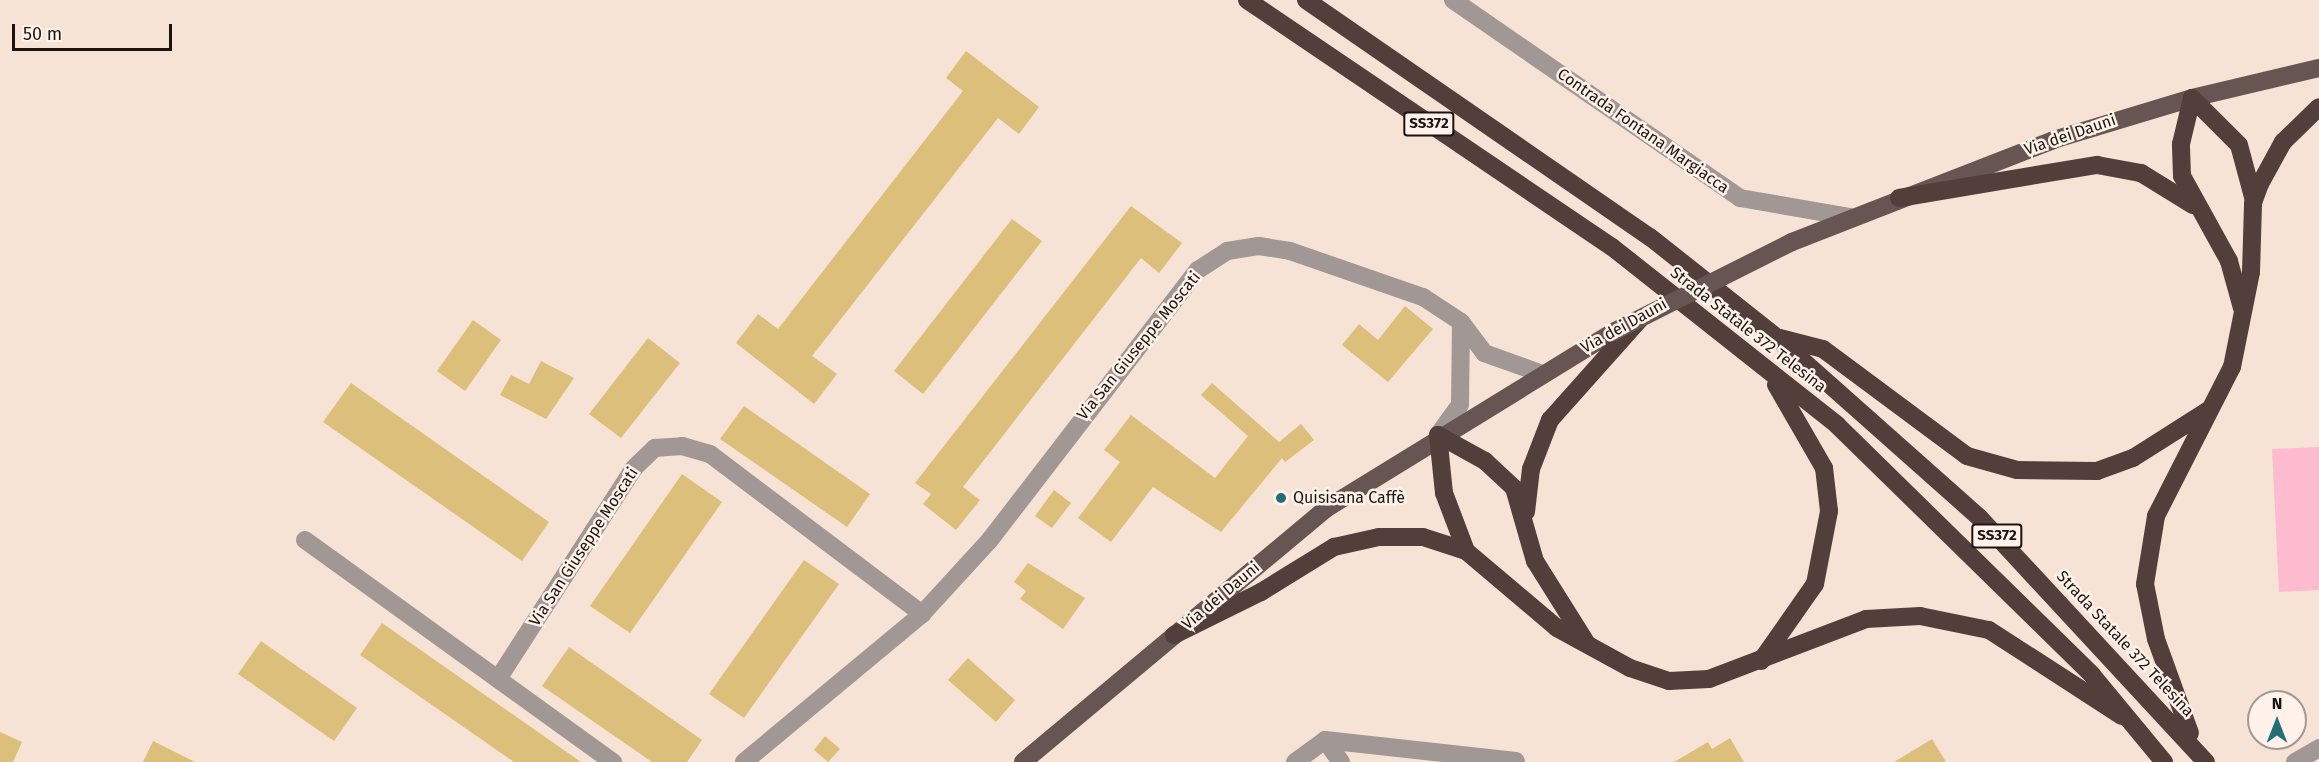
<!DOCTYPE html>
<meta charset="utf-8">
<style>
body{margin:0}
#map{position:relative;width:2319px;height:762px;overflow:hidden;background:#f7e3d6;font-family:"Fira Sans",sans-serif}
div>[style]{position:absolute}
.green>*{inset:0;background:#fcbbcf}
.building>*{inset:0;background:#dbbf7b}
.minor>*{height:18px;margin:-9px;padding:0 9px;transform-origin:9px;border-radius:9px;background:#a19795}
.major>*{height:18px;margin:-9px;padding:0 9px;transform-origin:9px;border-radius:9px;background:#675553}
.highway>*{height:18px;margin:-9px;padding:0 9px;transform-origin:9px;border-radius:9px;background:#523e3b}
.major-bridge>*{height:18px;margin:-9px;padding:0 9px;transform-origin:9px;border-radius:9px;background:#675553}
.dots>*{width:16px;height:16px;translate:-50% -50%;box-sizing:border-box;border:3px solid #fef2ea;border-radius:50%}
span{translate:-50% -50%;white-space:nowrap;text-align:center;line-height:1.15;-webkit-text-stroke:5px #fef2ea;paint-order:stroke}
.shield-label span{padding:2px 4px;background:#fef2ea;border:2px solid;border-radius:4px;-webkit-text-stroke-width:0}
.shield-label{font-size:15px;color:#1b1410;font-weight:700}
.street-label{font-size:16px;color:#1b1410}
.poi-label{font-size:16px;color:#1b1410}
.left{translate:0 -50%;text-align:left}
.north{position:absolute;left:2247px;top:690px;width:60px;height:60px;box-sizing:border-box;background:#fef2ea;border:2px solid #a39993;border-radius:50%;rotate:0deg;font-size:16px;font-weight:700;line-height:24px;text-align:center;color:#1b1410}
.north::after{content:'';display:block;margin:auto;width:21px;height:27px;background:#246e77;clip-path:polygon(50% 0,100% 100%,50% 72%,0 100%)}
.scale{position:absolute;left:12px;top:24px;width:160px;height:27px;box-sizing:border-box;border:3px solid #1b1410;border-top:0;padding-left:8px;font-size:18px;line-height:21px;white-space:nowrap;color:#1b1410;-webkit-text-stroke:4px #fef2ea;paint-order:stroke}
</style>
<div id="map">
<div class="green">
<i style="clip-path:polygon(2319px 447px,2319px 590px,2279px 592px,2272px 449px)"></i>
</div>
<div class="building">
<i style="clip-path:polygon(966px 51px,1039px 107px,1019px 134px,998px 118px,812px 356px,837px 374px,814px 404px,736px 343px,758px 314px,778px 329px,963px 91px,946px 78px)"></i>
<i style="clip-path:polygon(1131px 206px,1182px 243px,1159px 273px,1141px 258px,963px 487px,980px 500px,956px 530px,923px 504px,931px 494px,915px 483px)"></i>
<i style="clip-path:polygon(1012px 219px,1042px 241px,923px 394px,894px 371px)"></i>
<i style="clip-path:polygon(1405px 306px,1433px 329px,1388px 382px,1342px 345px,1359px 324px,1378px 340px)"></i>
<i style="clip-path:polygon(473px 320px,501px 340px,465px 391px,437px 371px)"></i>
<i style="clip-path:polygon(648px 338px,680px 363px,621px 438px,589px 414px)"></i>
<i style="clip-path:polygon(541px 361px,574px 378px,546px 419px,500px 395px,511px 375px,529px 384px)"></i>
<i style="clip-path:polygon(351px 383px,549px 522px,522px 561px,323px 422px)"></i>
<i style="clip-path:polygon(1212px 383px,1279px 442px,1301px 424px,1314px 440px,1285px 462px,1282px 458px,1221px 532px,1153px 487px,1111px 542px,1078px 518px,1120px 462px,1104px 450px,1131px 415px,1215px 478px,1248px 436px,1201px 395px)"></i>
<i style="clip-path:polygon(744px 406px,870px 494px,847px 527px,720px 439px)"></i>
<i style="clip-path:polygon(682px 474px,722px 502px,630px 633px,590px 606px)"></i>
<i style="clip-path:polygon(1054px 490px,1071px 503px,1052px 528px,1035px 516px)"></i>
<i style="clip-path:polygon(804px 560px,839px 584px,744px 718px,709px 694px)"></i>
<i style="clip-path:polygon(1028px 563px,1085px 598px,1063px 629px,1020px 599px,1026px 591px,1014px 582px)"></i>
<i style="clip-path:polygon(382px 623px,581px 762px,514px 762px,360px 655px)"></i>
<i style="clip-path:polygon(261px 641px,357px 708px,334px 741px,238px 674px)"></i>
<i style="clip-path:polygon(569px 647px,702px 740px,687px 762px,652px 762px,542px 686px)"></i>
<i style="clip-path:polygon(968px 658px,1015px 700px,996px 722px,948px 680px)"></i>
<i style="clip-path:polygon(0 732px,22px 742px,13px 762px,0 762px)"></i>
<i style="clip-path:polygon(825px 736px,840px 749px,828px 762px,814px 750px)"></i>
<i style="clip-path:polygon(1730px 738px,1744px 762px,1674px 762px,1708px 742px,1712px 749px)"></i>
<i style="clip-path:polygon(1932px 739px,1946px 762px,1894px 762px)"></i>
<i style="clip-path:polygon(153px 741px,195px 762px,143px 762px)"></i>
</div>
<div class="minor">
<i style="left:1453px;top:0;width:349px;rotate:34.6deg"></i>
<i style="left:1740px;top:198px;width:112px;rotate:9.8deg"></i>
<i style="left:1438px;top:435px;width:37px;rotate:-54deg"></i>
<i style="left:1460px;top:405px;width:81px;rotate:-89.3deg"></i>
<i style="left:305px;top:540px;width:380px;rotate:35.8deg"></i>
<i style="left:498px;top:679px;width:251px;rotate:-57.2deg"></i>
<i style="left:634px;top:468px;width:29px;rotate:-44deg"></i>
<i style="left:655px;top:448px;width:27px;rotate:-4deg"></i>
<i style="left:682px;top:446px;width:29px;rotate:16deg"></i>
<i style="left:710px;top:454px;width:266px;rotate:37deg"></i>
<i style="left:1325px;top:740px;width:27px;rotate:54deg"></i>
<i style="left:744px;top:762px;width:231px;rotate:-39.7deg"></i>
<i style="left:922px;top:614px;width:99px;rotate:-47.5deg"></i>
<i style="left:989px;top:541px;width:342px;rotate:-52.4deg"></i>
<i style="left:1198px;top:270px;width:35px;rotate:-33deg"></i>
<i style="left:1227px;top:251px;width:32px;rotate:-9deg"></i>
<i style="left:1259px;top:246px;width:31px;rotate:9deg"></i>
<i style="left:1290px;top:251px;width:141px;rotate:19.1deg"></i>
<i style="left:1423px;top:297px;width:45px;rotate:33.3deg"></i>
<i style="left:1461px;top:322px;width:39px;rotate:53deg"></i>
<i style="left:1484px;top:353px;width:59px;rotate:19.7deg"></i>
<i style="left:1295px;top:762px;width:37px;rotate:-36deg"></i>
<i style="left:1325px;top:740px;width:192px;rotate:6.3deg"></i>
<i style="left:2295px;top:762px;width:28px;rotate:-30deg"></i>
</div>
<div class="major">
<i style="left:1792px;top:242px;width:280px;rotate:-21.3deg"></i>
<i style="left:2053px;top:140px;width:145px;rotate:-16.8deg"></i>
<i style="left:2192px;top:98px;width:130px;rotate:-13.3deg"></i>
<i style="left:1023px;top:762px;width:396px;rotate:-39.9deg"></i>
<i style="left:1327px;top:508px;width:336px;rotate:-31.6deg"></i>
</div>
<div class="highway">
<i style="left:1247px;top:0;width:441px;rotate:34.1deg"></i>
<i style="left:1612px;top:247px;width:287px;rotate:38.3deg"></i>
<i style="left:1837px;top:425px;width:357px;rotate:44.4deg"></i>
<i style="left:2092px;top:675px;width:113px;rotate:50.4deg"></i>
<i style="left:1306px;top:0;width:418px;rotate:34.6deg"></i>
<i style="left:1650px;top:237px;width:161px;rotate:38.4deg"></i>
<i style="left:1776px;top:337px;width:271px;rotate:41.6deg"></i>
<i style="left:1979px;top:517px;width:334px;rotate:47.2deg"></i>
<i style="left:1899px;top:198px;width:201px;rotate:-9.5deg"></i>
<i style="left:2097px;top:165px;width:45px;rotate:10.3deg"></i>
<i style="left:2141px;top:173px;width:61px;rotate:31.6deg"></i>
<i style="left:2242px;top:308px;width:49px;rotate:-105.5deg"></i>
<i style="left:2229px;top:261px;width:97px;rotate:-118.9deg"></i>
<i style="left:2182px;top:176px;width:32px;rotate:-92deg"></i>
<i style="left:2181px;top:144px;width:47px;rotate:-76.6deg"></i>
<i style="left:2192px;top:98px;width:66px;rotate:45deg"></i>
<i style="left:2239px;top:145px;width:54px;rotate:74.9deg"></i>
<i style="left:1780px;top:338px;width:44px;rotate:14.3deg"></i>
<i style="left:1823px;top:349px;width:179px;rotate:36.6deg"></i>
<i style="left:1967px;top:456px;width:52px;rotate:15.6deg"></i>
<i style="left:2017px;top:470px;width:80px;rotate:0.7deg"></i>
<i style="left:2097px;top:471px;width:38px;rotate:-20deg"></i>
<i style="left:2133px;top:458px;width:88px;rotate:-32.4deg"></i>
<i style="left:1438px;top:435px;width:54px;rotate:29deg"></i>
<i style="left:1485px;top:461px;width:40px;rotate:43deg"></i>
<i style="left:1514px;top:488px;width:76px;rotate:74deg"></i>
<i style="left:1535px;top:561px;width:98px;rotate:57.9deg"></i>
<i style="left:1438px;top:435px;width:58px;rotate:84.1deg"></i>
<i style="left:1444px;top:493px;width:62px;rotate:69.2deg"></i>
<i style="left:1526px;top:512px;width:43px;rotate:-83.4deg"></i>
<i style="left:1531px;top:469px;width:53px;rotate:-68.8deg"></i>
<i style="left:1550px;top:420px;width:134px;rotate:-48.3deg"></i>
<i style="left:1174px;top:635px;width:97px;rotate:-26.3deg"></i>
<i style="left:1261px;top:592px;width:86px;rotate:-31.7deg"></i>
<i style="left:1334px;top:547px;width:46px;rotate:-12.5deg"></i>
<i style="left:1379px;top:537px;width:44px"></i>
<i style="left:1423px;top:537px;width:45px;rotate:18deg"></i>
<i style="left:1466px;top:551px;width:119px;rotate:40.2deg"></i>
<i style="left:1557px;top:628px;width:83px;rotate:28.7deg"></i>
<i style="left:1630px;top:668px;width:41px;rotate:18.4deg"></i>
<i style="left:1669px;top:681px;width:40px;rotate:-2.9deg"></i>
<i style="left:1709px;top:679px;width:168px;rotate:-20.9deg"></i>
<i style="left:1866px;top:619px;width:54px;rotate:-3.2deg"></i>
<i style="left:1920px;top:616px;width:70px;rotate:11.5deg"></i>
<i style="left:1989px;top:630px;width:158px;rotate:32.9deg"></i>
<i style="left:1761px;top:661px;width:94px;rotate:-55deg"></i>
<i style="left:1815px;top:584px;width:74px;rotate:-79.1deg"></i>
<i style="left:1829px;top:511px;width:43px;rotate:-96.6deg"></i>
<i style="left:1824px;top:468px;width:96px;rotate:-120deg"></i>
<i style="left:2190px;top:733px;width:100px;rotate:-109.9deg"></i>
<i style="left:2156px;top:639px;width:56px;rotate:-101.3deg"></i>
<i style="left:2145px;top:584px;width:69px;rotate:-80.8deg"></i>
<i style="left:2156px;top:516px;width:167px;rotate:-63deg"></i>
<i style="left:2232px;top:367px;width:97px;rotate:-78.7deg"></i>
<i style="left:2251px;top:272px;width:69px;rotate:-88.3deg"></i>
<i style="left:2253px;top:203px;width:20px;rotate:-70deg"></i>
<i style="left:2260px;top:184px;width:48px;rotate:-61.3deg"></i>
<i style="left:2283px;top:142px;width:50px;rotate:-44.2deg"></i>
</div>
<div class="major-bridge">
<i style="left:1613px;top:332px;width:200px;rotate:-26.7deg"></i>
</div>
<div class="dots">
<i style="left:1281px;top:498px;background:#246e77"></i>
</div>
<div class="shield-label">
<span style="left:1429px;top:124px">SS372</span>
<span style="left:1997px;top:536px">SS372</span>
</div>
<div class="street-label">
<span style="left:1643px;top:131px;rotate:35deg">Contrada Fontana Margiacca</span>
<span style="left:2070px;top:135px;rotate:-19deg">Via dei Dauni</span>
<span style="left:1624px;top:326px;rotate:-29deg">Via dei Dauni</span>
<span style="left:1748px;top:330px;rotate:38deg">Strada Statale 372 Telesina</span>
<span style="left:1139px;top:346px;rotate:-51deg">Via San Giuseppe Moscati</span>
<span style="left:584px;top:547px;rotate:-57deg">Via San Giuseppe Moscati</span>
<span style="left:1221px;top:596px;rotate:-40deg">Via dei Dauni</span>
<span style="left:2125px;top:644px;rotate:47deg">Strada Statale 372 Telesina</span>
</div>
<div class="poi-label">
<span class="left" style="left:1293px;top:498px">Quisisana Caffè</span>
</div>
<div class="north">N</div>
<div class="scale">50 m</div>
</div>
